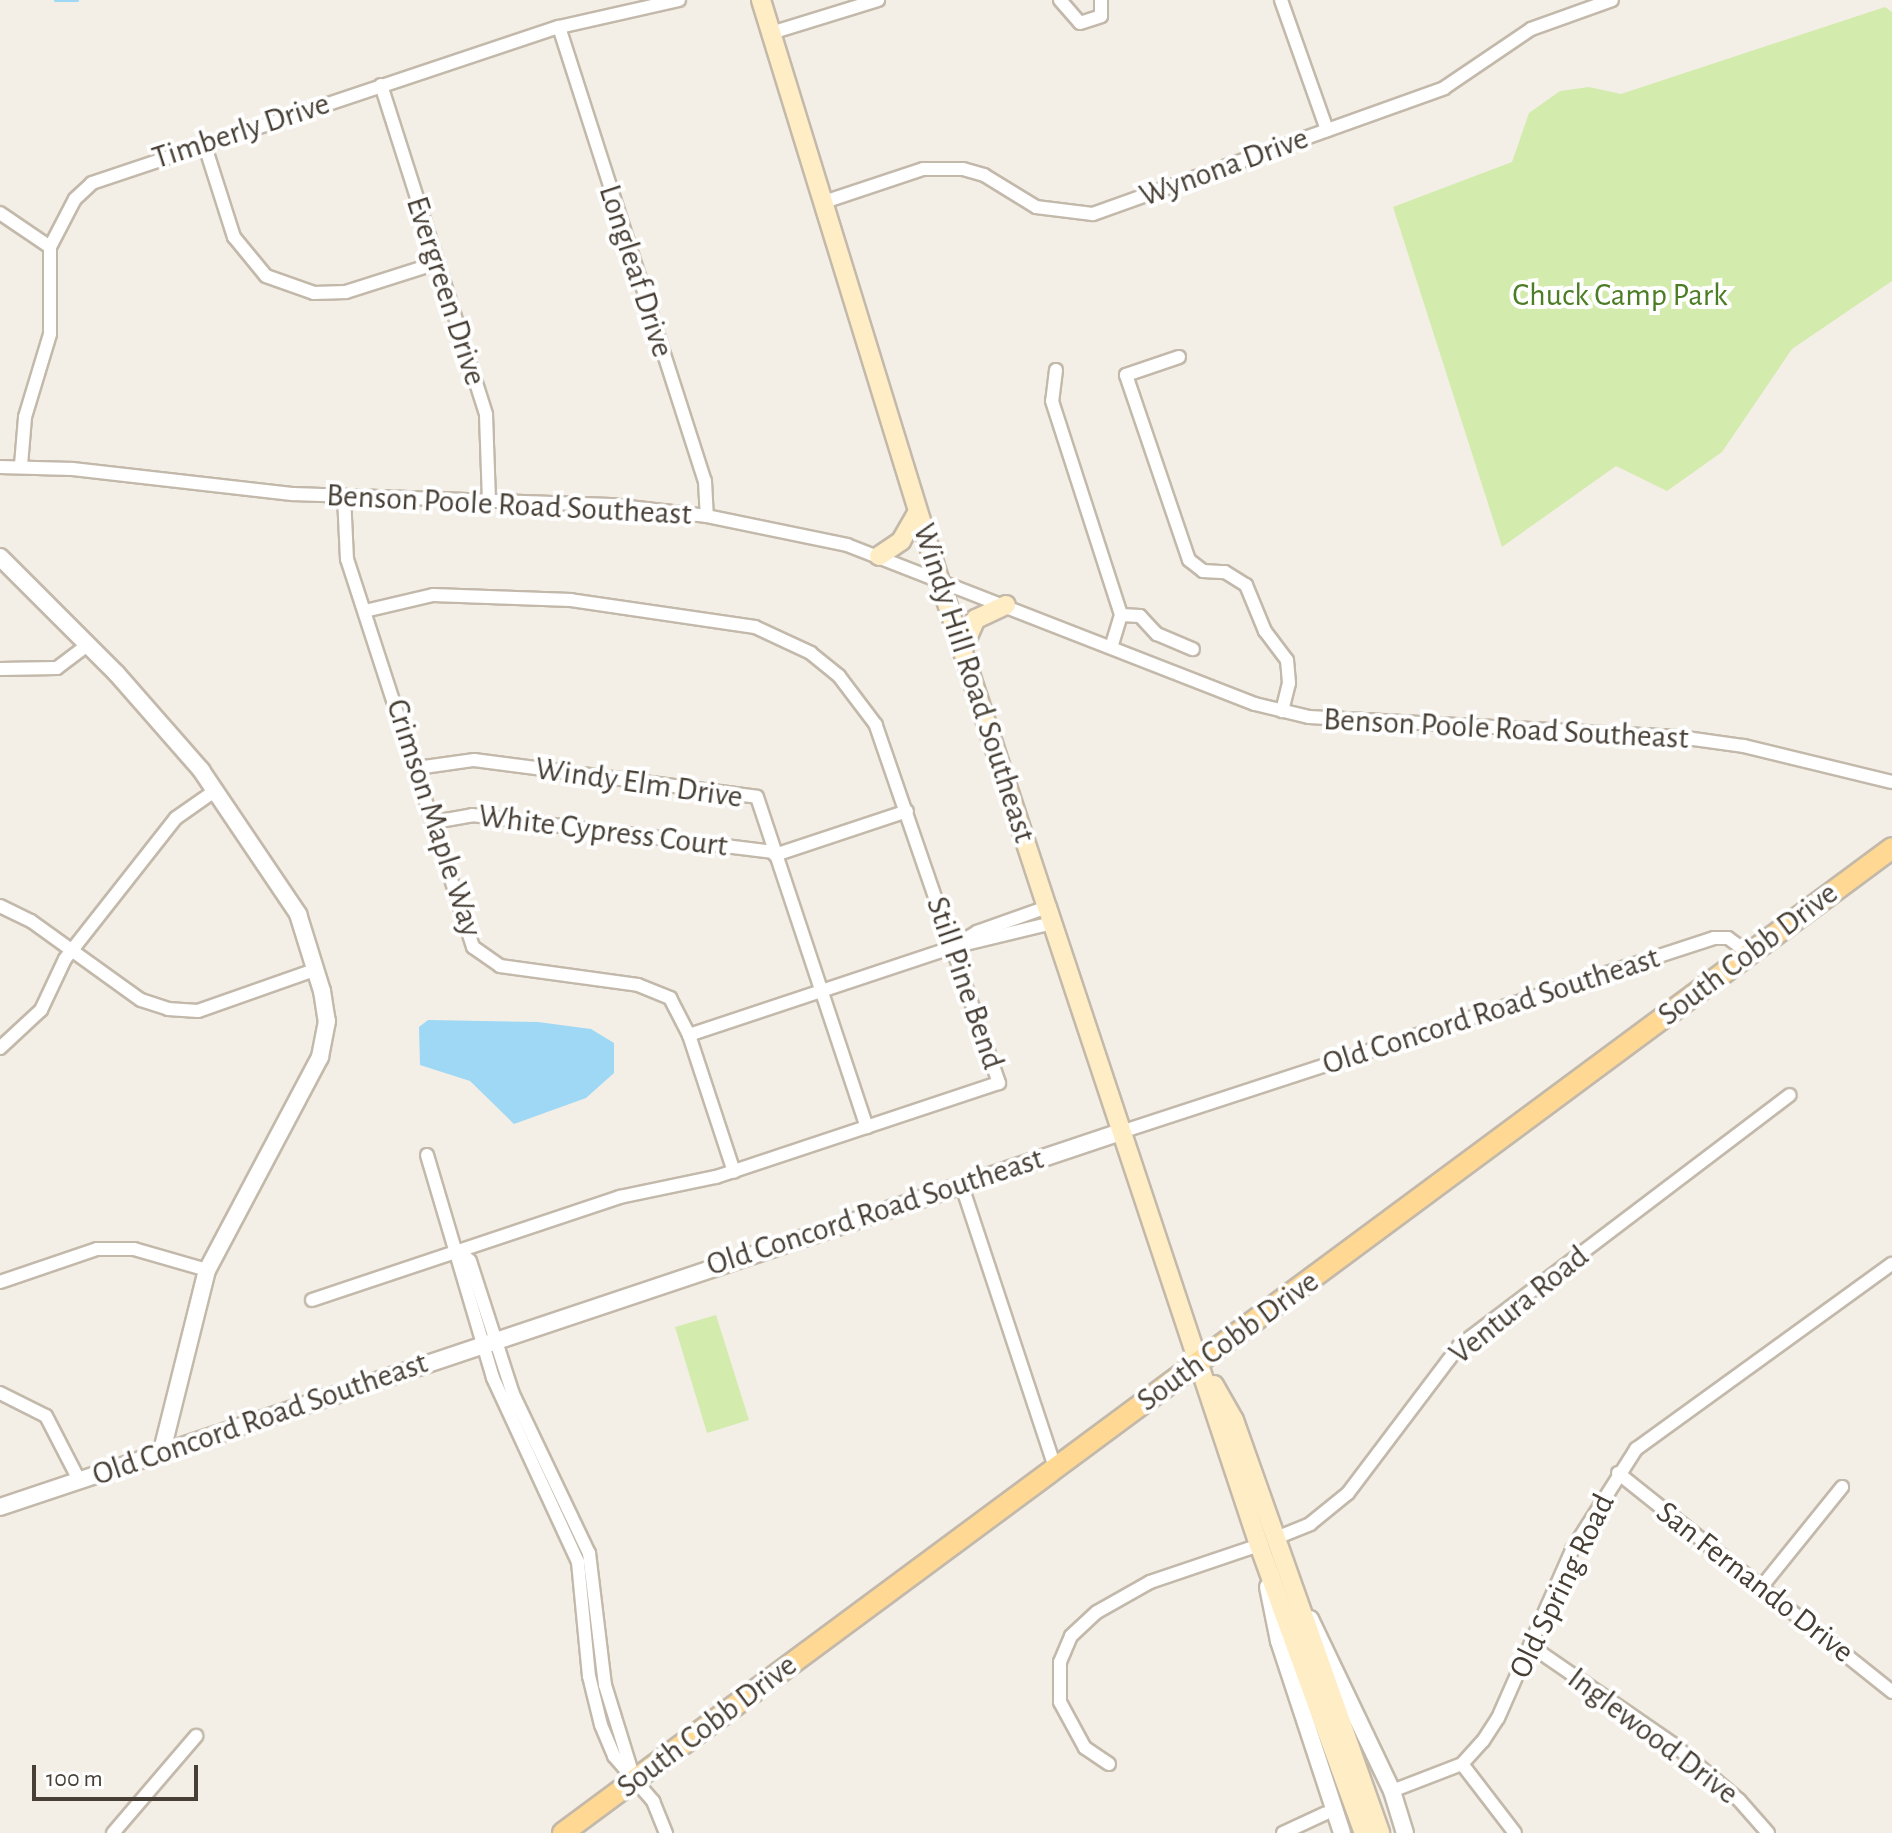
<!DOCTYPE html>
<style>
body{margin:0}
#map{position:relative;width:1892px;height:1833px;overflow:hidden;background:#f4efe6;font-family:"Alegreya Sans",sans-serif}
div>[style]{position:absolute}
.green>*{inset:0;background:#d3ebad}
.water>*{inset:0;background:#9fd8f5}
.stream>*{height:3px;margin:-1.5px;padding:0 1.5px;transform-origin:1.5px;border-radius:1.5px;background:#9fd8f5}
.roads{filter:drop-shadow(2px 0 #c3b9ab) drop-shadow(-2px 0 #c3b9ab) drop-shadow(0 2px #c3b9ab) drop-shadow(0 -2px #c3b9ab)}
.minor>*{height:12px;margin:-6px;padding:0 6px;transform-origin:6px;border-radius:6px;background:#fff}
.tertiary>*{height:16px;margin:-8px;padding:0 8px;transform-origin:8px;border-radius:8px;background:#fff}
.secondary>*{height:18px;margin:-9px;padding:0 9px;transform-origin:9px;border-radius:9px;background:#ffedc5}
.primary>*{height:20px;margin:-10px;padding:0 10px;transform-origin:10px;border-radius:10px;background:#ffd994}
span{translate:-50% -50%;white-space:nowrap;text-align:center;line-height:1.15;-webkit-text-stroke:8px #fff;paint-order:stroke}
.street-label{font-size:32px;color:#473f35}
.park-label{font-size:32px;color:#4c7d25}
.scale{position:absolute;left:32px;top:1765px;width:166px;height:36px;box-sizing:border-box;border:4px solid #473f35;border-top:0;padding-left:10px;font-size:24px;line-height:28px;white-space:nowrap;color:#473f35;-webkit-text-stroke:6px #fff;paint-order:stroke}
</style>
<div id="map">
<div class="green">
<i style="clip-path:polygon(1885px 7px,1892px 12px,1892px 281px,1792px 349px,1722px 452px,1667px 491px,1616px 466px,1502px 547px,1393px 207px,1512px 162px,1529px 113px,1560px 91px,1589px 87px,1621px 94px)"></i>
<i style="clip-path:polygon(716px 1315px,749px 1420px,707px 1433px,675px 1327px)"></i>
</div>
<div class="water">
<i style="clip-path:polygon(428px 1020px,538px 1022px,591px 1029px,614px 1043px,614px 1073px,586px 1098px,514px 1124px,470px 1081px,420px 1065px,419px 1027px)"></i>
</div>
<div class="stream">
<i style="left:55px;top:0;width:22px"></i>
</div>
<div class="roads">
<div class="minor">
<i style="left:1060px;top:0;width:30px;rotate:49deg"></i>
<i style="left:1080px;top:23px;width:22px;rotate:-18deg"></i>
<i style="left:1101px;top:16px;width:16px;rotate:-90deg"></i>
<i style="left:1281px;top:0;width:138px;rotate:70.5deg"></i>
<i style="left:559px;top:27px;width:477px;rotate:72.2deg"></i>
<i style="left:705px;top:481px;width:35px;rotate:87deg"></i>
<i style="left:771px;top:33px;width:112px;rotate:-17.1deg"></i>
<i style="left:381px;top:85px;width:346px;rotate:72.3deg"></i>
<i style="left:486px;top:415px;width:86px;rotate:88deg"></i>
<i style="left:204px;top:143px;width:99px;rotate:72.3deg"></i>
<i style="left:234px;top:237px;width:50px;rotate:50.6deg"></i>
<i style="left:266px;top:276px;width:51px;rotate:19.5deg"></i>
<i style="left:314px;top:293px;width:32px;rotate:-2deg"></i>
<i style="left:346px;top:292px;width:96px;rotate:-17.7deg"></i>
<i style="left:824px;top:202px;width:104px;rotate:-18.4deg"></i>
<i style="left:923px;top:169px;width:40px"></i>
<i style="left:963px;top:169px;width:22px;rotate:16deg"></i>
<i style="left:984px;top:175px;width:61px;rotate:31.6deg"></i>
<i style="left:1036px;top:207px;width:57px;rotate:7deg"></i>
<i style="left:1093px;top:214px;width:373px;rotate:-19.7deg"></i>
<i style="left:1444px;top:88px;width:105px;rotate:-34.1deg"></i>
<i style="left:1531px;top:29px;width:86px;rotate:-19.7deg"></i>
<i style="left:0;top:213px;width:60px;rotate:34.2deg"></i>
<i style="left:1179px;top:357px;width:56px;rotate:161.2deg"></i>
<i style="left:1126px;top:375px;width:195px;rotate:71.2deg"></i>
<i style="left:1189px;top:560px;width:18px;rotate:38deg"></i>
<i style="left:1203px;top:571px;width:22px;rotate:3deg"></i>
<i style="left:1225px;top:572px;width:25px;rotate:32deg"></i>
<i style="left:1246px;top:585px;width:50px;rotate:67.6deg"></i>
<i style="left:1265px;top:631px;width:36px;rotate:53deg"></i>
<i style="left:1287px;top:660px;width:23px;rotate:85deg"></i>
<i style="left:1289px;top:683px;width:29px;rotate:104deg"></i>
<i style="left:1056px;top:370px;width:31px;rotate:97deg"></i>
<i style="left:1052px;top:401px;width:225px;rotate:72.1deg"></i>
<i style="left:1121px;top:615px;width:34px;rotate:107deg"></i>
<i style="left:21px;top:465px;width:48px;rotate:-85.2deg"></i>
<i style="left:25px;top:417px;width:87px;rotate:-73.2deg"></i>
<i style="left:50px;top:334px;width:87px;rotate:-90deg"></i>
<i style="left:50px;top:247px;width:54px;rotate:-62.5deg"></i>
<i style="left:75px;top:199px;width:23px;rotate:-43deg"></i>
<i style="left:92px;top:183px;width:492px;rotate:-18.5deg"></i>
<i style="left:559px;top:27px;width:123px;rotate:-12.7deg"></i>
<i style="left:0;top:467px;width:72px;rotate:1.6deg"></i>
<i style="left:72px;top:469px;width:222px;rotate:6.5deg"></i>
<i style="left:293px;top:494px;width:318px;rotate:2deg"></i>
<i style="left:611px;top:505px;width:97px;rotate:6.5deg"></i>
<i style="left:707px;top:516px;width:143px;rotate:11.7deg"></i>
<i style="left:847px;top:545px;width:438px;rotate:21.3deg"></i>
<i style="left:1255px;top:704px;width:56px;rotate:13.5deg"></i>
<i style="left:1309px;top:717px;width:371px;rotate:3.1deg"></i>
<i style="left:1679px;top:737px;width:66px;rotate:7.9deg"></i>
<i style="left:1744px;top:746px;width:152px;rotate:13.7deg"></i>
<i style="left:344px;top:496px;width:63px;rotate:87.3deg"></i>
<i style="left:347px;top:559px;width:408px;rotate:72deg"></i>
<i style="left:473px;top:947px;width:33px;rotate:35deg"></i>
<i style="left:500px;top:966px;width:139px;rotate:7.8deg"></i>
<i style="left:638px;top:985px;width:35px;rotate:22deg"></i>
<i style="left:670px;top:998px;width:42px;rotate:62.8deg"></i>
<i style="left:689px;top:1035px;width:144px;rotate:71.8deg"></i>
<i style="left:1121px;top:615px;width:19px;rotate:3deg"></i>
<i style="left:1140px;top:616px;width:25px;rotate:47deg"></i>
<i style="left:1157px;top:634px;width:39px;rotate:23deg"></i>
<i style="left:0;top:669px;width:57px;rotate:-1deg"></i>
<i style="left:57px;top:668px;width:39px;rotate:-37deg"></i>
<i style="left:417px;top:768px;width:58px;rotate:-8deg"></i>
<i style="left:474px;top:760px;width:285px;rotate:7.4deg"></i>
<i style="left:757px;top:797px;width:348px;rotate:71.6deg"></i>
<i style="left:434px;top:822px;width:39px;rotate:-10deg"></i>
<i style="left:472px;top:815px;width:304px;rotate:7deg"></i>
<i style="left:775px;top:855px;width:139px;rotate:-18.4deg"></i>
<i style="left:0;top:906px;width:34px;rotate:26deg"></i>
<i style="left:31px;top:921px;width:135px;rotate:35.7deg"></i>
<i style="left:141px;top:1000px;width:28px;rotate:18deg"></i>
<i style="left:168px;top:1009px;width:30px;rotate:4deg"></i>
<i style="left:198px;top:1011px;width:126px;rotate:-19.4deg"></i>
<i style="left:956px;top:945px;width:25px;rotate:-32deg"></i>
<i style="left:977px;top:932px;width:74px;rotate:-19.7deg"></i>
<i style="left:689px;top:1035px;width:278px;rotate:-18.4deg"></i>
<i style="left:953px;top:947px;width:102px;rotate:-13.6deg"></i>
<i style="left:0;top:1048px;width:56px;rotate:-42.8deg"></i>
<i style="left:41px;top:1010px;width:56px;rotate:-64.8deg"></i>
<i style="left:65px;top:959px;width:179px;rotate:-51.8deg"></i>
<i style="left:176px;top:818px;width:49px;rotate:-35deg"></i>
<i style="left:1121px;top:1132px;width:624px;rotate:-18.12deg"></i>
<i style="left:1714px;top:938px;width:14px"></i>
<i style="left:1728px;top:938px;width:26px;rotate:36deg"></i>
<i style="left:427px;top:1155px;width:233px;rotate:73.5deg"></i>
<i style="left:493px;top:1378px;width:203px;rotate:65.2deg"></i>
<i style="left:578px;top:1562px;width:115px;rotate:84.5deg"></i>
<i style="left:589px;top:1676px;width:50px;rotate:76.2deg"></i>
<i style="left:601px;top:1725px;width:34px;rotate:67deg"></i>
<i style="left:614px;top:1756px;width:60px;rotate:49.1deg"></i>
<i style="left:653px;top:1801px;width:35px;rotate:68deg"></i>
<i style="left:961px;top:1183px;width:299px;rotate:71.7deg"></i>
<i style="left:460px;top:1252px;width:13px;rotate:42deg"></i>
<i style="left:470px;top:1261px;width:140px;rotate:72.1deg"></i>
<i style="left:513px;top:1394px;width:176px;rotate:64.5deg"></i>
<i style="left:589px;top:1553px;width:133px;rotate:83.1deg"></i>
<i style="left:605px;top:1685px;width:91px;rotate:72.8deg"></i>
<i style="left:0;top:1282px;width:102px;rotate:-18.8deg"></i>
<i style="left:97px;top:1249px;width:37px"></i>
<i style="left:134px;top:1249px;width:76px;rotate:16deg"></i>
<i style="left:312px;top:1300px;width:325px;rotate:-18.5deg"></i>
<i style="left:620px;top:1197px;width:98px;rotate:-11.8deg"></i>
<i style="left:716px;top:1177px;width:298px;rotate:-18.4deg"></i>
<i style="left:999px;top:1083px;width:379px;rotate:-109deg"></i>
<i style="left:876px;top:725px;width:61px;rotate:-127.1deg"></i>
<i style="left:839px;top:676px;width:36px;rotate:-141deg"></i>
<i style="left:811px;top:653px;width:62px;rotate:-155.1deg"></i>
<i style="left:755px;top:627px;width:186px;rotate:-171.7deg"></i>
<i style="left:571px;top:600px;width:138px;rotate:-177.9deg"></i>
<i style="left:433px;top:595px;width:70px;rotate:166.8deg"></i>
<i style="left:0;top:1393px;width:51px;rotate:26.6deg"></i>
<i style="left:46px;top:1416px;width:72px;rotate:62.7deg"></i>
<i style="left:1618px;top:1473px;width:351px;rotate:38.6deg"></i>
<i style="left:1276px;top:1538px;width:37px;rotate:-22deg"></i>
<i style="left:1310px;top:1524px;width:49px;rotate:-39.2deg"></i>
<i style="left:1348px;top:1493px;width:184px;rotate:-52.9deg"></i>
<i style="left:1459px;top:1346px;width:415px;rotate:-37.2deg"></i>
<i style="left:1763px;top:1585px;width:126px;rotate:-51.1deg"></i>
<i style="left:1531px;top:1646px;width:173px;rotate:34.6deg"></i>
<i style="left:1673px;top:1744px;width:87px;rotate:40.3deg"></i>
<i style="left:1739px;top:1800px;width:44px;rotate:48.7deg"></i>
<i style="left:1109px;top:1764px;width:29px;rotate:-146deg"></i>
<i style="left:1085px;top:1748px;width:52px;rotate:-118.5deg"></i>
<i style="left:1060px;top:1702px;width:40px;rotate:-90deg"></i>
<i style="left:1060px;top:1662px;width:28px;rotate:-67deg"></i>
<i style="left:1071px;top:1636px;width:35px;rotate:-43deg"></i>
<i style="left:1097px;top:1612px;width:61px;rotate:-29.5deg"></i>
<i style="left:1150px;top:1582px;width:115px;rotate:-18.7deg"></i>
<i style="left:1462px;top:1764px;width:87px;rotate:52.5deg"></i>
<i style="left:1392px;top:1791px;width:75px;rotate:-21.1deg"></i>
<i style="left:1462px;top:1764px;width:31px;rotate:-48deg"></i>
<i style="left:1483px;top:1741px;width:27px;rotate:-57deg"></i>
<i style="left:1498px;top:1718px;width:184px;rotate:-66.2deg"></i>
<i style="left:1572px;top:1550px;width:120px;rotate:-57.6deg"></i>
<i style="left:1636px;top:1449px;width:316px;rotate:-35.9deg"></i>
<i style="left:113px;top:1833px;width:128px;rotate:-49.4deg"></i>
<i style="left:1283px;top:1833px;width:47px;rotate:-24.9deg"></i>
</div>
<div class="tertiary">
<i style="left:0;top:557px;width:165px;rotate:45deg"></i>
<i style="left:117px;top:674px;width:128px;rotate:48.8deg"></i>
<i style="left:201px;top:770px;width:174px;rotate:56deg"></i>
<i style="left:298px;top:914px;width:81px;rotate:72.7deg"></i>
<i style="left:322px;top:991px;width:30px;rotate:81deg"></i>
<i style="left:327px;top:1021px;width:37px;rotate:101deg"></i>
<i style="left:320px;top:1057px;width:241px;rotate:117.9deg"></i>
<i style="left:207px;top:1270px;width:187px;rotate:104deg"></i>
<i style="left:0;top:1507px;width:1182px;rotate:-18.5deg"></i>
<i style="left:1268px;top:1587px;width:55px;rotate:78.5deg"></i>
<i style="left:1279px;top:1641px;width:202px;rotate:71.8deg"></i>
<i style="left:1310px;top:1619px;width:191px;rotate:64.5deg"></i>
<i style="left:1392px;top:1791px;width:44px;rotate:72.8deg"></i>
</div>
<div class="secondary">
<i style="left:761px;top:0;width:606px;rotate:72.91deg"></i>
<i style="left:939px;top:579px;width:345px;rotate:71.8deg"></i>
<i style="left:1047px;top:907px;width:672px;rotate:71.62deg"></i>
<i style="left:1259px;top:1545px;width:307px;rotate:70deg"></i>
<i style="left:879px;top:556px;width:27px;rotate:-34deg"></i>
<i style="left:901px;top:541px;width:34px;rotate:-60deg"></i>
<i style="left:962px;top:650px;width:34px;rotate:-66deg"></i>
<i style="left:976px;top:619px;width:33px;rotate:-25deg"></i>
<i style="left:1214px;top:1385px;width:40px;rotate:60.3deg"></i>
<i style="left:1234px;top:1420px;width:438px;rotate:70.5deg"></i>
</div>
<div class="primary">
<i style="left:563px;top:1833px;width:1654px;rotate:-36.54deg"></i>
</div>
</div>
<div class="street-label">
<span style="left:241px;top:131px;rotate:-18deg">Timberly Drive</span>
<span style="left:1224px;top:167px;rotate:-20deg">Wynona Drive</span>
<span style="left:636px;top:271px;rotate:72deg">Longleaf Drive</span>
<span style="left:446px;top:291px;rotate:72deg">Evergreen Drive</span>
<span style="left:509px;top:505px;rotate:3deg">Benson Poole Road Southeast</span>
<span style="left:974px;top:683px;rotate:72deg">Windy Hill Road Southeast</span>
<span style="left:1506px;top:729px;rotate:3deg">Benson Poole Road Southeast</span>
<span style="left:639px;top:783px;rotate:8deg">Windy Elm Drive</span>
<span style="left:434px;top:818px;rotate:72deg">Crimson Maple Way</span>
<span style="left:603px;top:831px;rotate:7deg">White Cypress Court</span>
<span style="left:1748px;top:954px;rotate:-37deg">South Cobb Drive</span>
<span style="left:965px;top:983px;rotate:71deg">Still Pine Bend</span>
<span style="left:1491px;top:1011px;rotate:-18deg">Old Concord Road Southeast</span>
<span style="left:875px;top:1212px;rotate:-18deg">Old Concord Road Southeast</span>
<span style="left:1519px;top:1305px;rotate:-39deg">Ventura Road</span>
<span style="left:1228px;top:1341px;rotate:-36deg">South Cobb Drive</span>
<span style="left:260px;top:1419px;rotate:-19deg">Old Concord Road Southeast</span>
<span style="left:1755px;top:1582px;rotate:38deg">San Fernando Drive</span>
<span style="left:1562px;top:1586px;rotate:-64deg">Old Spring Road</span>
<span style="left:707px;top:1726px;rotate:-37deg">South Cobb Drive</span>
<span style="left:1653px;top:1736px;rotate:37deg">Inglewood Drive</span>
</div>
<div class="park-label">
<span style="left:1620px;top:295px">Chuck Camp Park</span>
</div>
<div class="scale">100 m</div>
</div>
